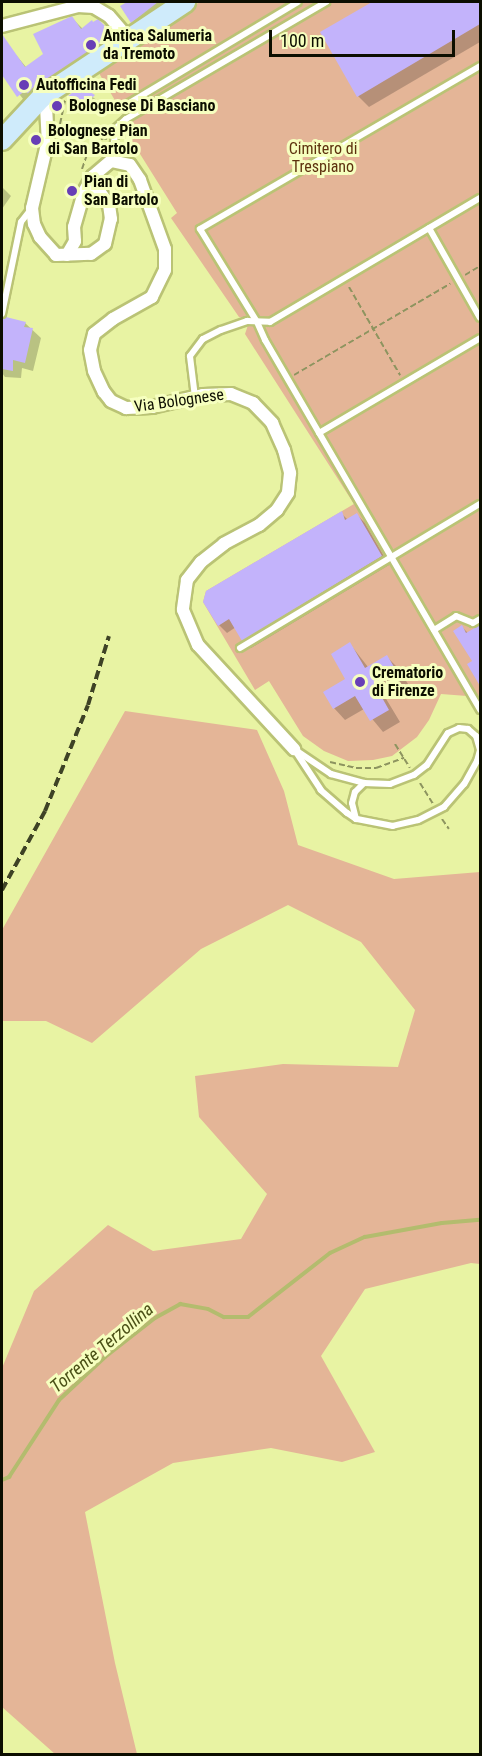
<!DOCTYPE html>
<style>
body{margin:0}
#map{position:relative;width:482px;height:1756px;overflow:hidden;background:#e8f3a3;font-family:"Roboto Condensed",sans-serif}
div>[style]{position:absolute}
.green>*{inset:0;background:#e4b597}
.shadow>*{inset:0;background:#0003}
.stream>*{height:4px;margin:-2px;padding:0 2px;transform-origin:2px;border-radius:2px;background:#b3bc6e}
.building>*{inset:0;background:#c3b3fb}
.path>*{height:2px;margin-top:-1px;transform-origin:0;background:repeating-linear-gradient(90deg,#8d945f 0 6px,transparent 0 9px)}
.roads{filter:drop-shadow(2px 0 #bac375) drop-shadow(-2px 0 #bac375) drop-shadow(0 2px #bac375) drop-shadow(0 -2px #bac375)}
.service>*{height:6px;margin:-3px;padding:0 3px;transform-origin:3px;border-radius:3px;background:#fff}
.minor>*{height:12px;margin:-6px;padding:0 6px;transform-origin:6px;border-radius:6px;background:#fff}
.primary>*{height:20px;margin:-10px;padding:0 10px;transform-origin:10px;border-radius:10px;background:#cfebfb}
.rail>*{height:4px;margin-top:-2px;transform-origin:0;background:repeating-linear-gradient(90deg,#3e4225 0 9px,transparent 0 13.5px)}
.dots>*{width:16px;height:16px;translate:-50% -50%;box-sizing:border-box;border:3px solid #f6ffbf;border-radius:50%}
span{translate:-50% -50%;white-space:nowrap;text-align:center;line-height:1.15;-webkit-text-stroke:6px #f6ffbf;paint-order:stroke}
.poi-label{font-size:16px;color:#0c0e00;font-weight:700}
.left{translate:0 -50%;text-align:left}
.park-label{font-size:16px;color:#5d310e}
.street-label{font-size:16px;color:#0c0e00}
.water-label{font-size:18px;color:#4a5016;font-style:italic}
.frame{position:absolute;inset:0;border:3px solid #0c0e00;pointer-events:none}
.scale{position:absolute;left:269px;top:30px;width:186px;height:27px;box-sizing:border-box;border:3px solid #0c0e00;border-top:0;padding-left:8px;font-size:18px;line-height:21px;white-space:nowrap;color:#0c0e00;-webkit-text-stroke:4px #f6ffbf;paint-order:stroke}
</style>
<div id="map">
<div class="green">
<i style="clip-path:polygon(200px 2px,480px 2px,480px 715px,467px 696px,441px 694px,429px 720px,417px 737px,392px 756px,373px 760px,348px 761px,324px 751px,303px 736px,269px 681px,255px 690px,203px 602px,206px 591px,354px 504px,245px 334px,248px 325px,245px 318px,239px 317px,171px 218px,177px 213px,125px 130px,130px 126px,96px 68px)"></i>
<i style="clip-path:polygon(125px 711px,257px 730px,284px 791px,298px 845px,394px 879px,480px 872px,480px 1264px,471px 1263px,365px 1289px,321px 1356px,375px 1452px,342px 1462px,271px 1448px,173px 1463px,85px 1512px,115px 1663px,137px 1754px,55px 1754px,2px 1707px,2px 1368px,34px 1291px,108px 1225px,153px 1251px,241px 1239px,267px 1194px,199px 1117px,195px 1076px,283px 1064px,398px 1067px,415px 1010px,361px 942px,288px 905px,201px 949px,92px 1043px,46px 1021px,2px 1021px,2px 930px)"></i>
</div>
<div class="shadow">
<i style="clip-path:polygon(60px 2px,105px 2px,66px 7px)"></i>
<i style="clip-path:polygon(132px 2px,159px 2px,161px 4px,155px 8px,157px 11px,138px 27px,123px 8px)"></i>
<i style="clip-path:polygon(375px 2px,480px 2px,480px 42px,369px 107px,358px 96px,322px 33px)"></i>
<i style="clip-path:polygon(72px 18px,83px 29px,98px 21px,121px 44px,27px 104px,2px 72px,2px 47px,7px 44px,26px 67px,45px 54px)"></i>
<i style="clip-path:polygon(80px 88px,98px 101px,88px 110px,69px 97px)"></i>
<i style="clip-path:polygon(2px 187px,11px 196px,2px 209px)"></i>
<i style="clip-path:polygon(3px 320px,25px 323px,41px 338px,33px 371px,22px 368px,21px 378px,5px 377px,2px 373px)"></i>
<i style="clip-path:polygon(341px 513px,348px 520px,357px 515px,365px 523px,389px 565px,251px 648px,236px 627px,227px 633px,219px 625px)"></i>
<i style="clip-path:polygon(480px 626px,480px 683px,469px 664px,474px 662px,462px 627px,468px 633px)"></i>
<i style="clip-path:polygon(350px 644px,368px 667px,387px 657px,398px 668px,408px 684px,385px 697px,400px 722px,383px 732px,364px 709px,345px 720px,334px 708px,347px 680px)"></i>
</div>
<div class="stream">
<i style="left:2px;top:1480px;width:8px;rotate:-23deg"></i>
<i style="left:9px;top:1477px;width:92px;rotate:-57deg"></i>
<i style="left:59px;top:1400px;width:63px;rotate:-43.1deg"></i>
<i style="left:105px;top:1357px;width:63px;rotate:-38deg"></i>
<i style="left:155px;top:1318px;width:29px;rotate:-29deg"></i>
<i style="left:180px;top:1304px;width:28px;rotate:10deg"></i>
<i style="left:208px;top:1309px;width:18px;rotate:27deg"></i>
<i style="left:224px;top:1317px;width:24px"></i>
<i style="left:248px;top:1317px;width:104px;rotate:-38deg"></i>
<i style="left:330px;top:1253px;width:38px;rotate:-25deg"></i>
<i style="left:365px;top:1237px;width:78px;rotate:-10.3deg"></i>
<i style="left:442px;top:1223px;width:38px;rotate:-5deg"></i>
</div>
<div class="building">
<i style="clip-path:polygon(127px 2px,158px 2px,131px 23px,120px 6px)"></i>
<i style="clip-path:polygon(372px 2px,480px 2px,480px 24px,357px 97px,320px 32px)"></i>
<i style="clip-path:polygon(72px 16px,81px 29px,92px 20px,93px 22px,98px 19px,114px 35px,28px 94px,26px 90px,17px 97px,2px 75px,2px 34px,25px 67px,43px 54px,33px 34px)"></i>
<i style="clip-path:polygon(80px 86px,95px 95px,83px 106px,67px 97px)"></i>
<i style="clip-path:polygon(6px 317px,26px 322px,24px 327px,33px 328px,25px 363px,13px 360px,13px 371px,2px 369px,2px 319px)"></i>
<i style="clip-path:polygon(342px 511px,345px 520px,357px 513px,382px 556px,242px 641px,229px 619px,218px 626px,203px 602px,206px 591px)"></i>
<i style="clip-path:polygon(462px 625px,466px 633px,480px 625px,480px 686px,467px 664px,472px 661px,453px 631px)"></i>
<i style="clip-path:polygon(350px 642px,365px 668px,387px 655px,397px 672px,375px 685px,389px 710px,370px 721px,355px 696px,333px 709px,323px 692px,345px 679px,331px 654px)"></i>
</div>
<div class="path">
<i style="left:60px;top:124px;width:24px;rotate:-78deg"></i>
<i style="left:82px;top:169px;width:18px;rotate:-71deg"></i>
<i style="left:88px;top:152px;width:21px;rotate:-43deg"></i>
<i style="left:103px;top:138px;width:4px;rotate:14deg"></i>
<i style="left:465px;top:275px;width:17px;rotate:-31deg"></i>
<i style="left:349px;top:287px;width:102px;rotate:59.9deg"></i>
<i style="left:294px;top:375px;width:181px;rotate:-30.3deg"></i>
<i style="left:395px;top:744px;width:28px;rotate:58deg"></i>
<i style="left:330px;top:762px;width:27px;rotate:13deg"></i>
<i style="left:356px;top:768px;width:20px"></i>
<i style="left:376px;top:768px;width:30px;rotate:-20deg"></i>
<i style="left:420px;top:783px;width:25px;rotate:58deg"></i>
<i style="left:442px;top:819px;width:12px;rotate:55deg"></i>
</div>
<div class="roads">
<div class="service">
<i style="left:480px;top:66px;width:324px;rotate:149.8deg"></i>
<i style="left:200px;top:229px;width:109px;rotate:58.5deg"></i>
<i style="left:257px;top:322px;width:20px;rotate:66deg"></i>
<i style="left:265px;top:340px;width:428px;rotate:59.8deg"></i>
<i style="left:126px;top:105px;width:200px;rotate:-30.9deg"></i>
<i style="left:111px;top:161px;width:33px;rotate:-81deg"></i>
<i style="left:116px;top:128px;width:13px;rotate:-42deg"></i>
<i style="left:126px;top:119px;width:232px;rotate:-30.3deg"></i>
<i style="left:429px;top:228px;width:103px;rotate:60.5deg"></i>
<i style="left:2px;top:314px;width:94px;rotate:-78.3deg"></i>
<i style="left:21px;top:222px;width:18px;rotate:-52deg"></i>
<i style="left:195px;top:397px;width:41px;rotate:-97deg"></i>
<i style="left:190px;top:356px;width:21px;rotate:-53deg"></i>
<i style="left:203px;top:339px;width:20px;rotate:-27deg"></i>
<i style="left:221px;top:330px;width:28px;rotate:-19deg"></i>
<i style="left:247px;top:321px;width:23px;rotate:2deg"></i>
<i style="left:270px;top:322px;width:244px;rotate:-30.6deg"></i>
<i style="left:319px;top:433px;width:187px;rotate:-30.5deg"></i>
<i style="left:434px;top:630px;width:26px;rotate:-32deg"></i>
<i style="left:456px;top:616px;width:18px;rotate:22deg"></i>
<i style="left:473px;top:623px;width:8px;rotate:-30deg"></i>
<i style="left:240px;top:648px;width:280px;rotate:-31deg"></i>
<i style="left:459px;top:728px;width:9px;rotate:6deg"></i>
<i style="left:468px;top:729px;width:11px;rotate:41deg"></i>
<i style="left:476px;top:736px;width:15px;rotate:74deg"></i>
<i style="left:480px;top:750px;width:11px;rotate:105deg"></i>
<i style="left:477px;top:761px;width:26px;rotate:119deg"></i>
<i style="left:464px;top:784px;width:30px;rotate:131deg"></i>
<i style="left:444px;top:807px;width:29px;rotate:153deg"></i>
<i style="left:418px;top:820px;width:26px;rotate:167deg"></i>
<i style="left:393px;top:826px;width:38px;rotate:-169deg"></i>
<i style="left:356px;top:819px;width:11px;rotate:-146deg"></i>
<i style="left:347px;top:813px;width:35px;rotate:-139deg"></i>
<i style="left:321px;top:790px;width:49px;rotate:-123.4deg"></i>
<i style="left:294px;top:749px;width:45px;rotate:34deg"></i>
<i style="left:331px;top:774px;width:34px;rotate:15deg"></i>
<i style="left:364px;top:783px;width:26px;rotate:2deg"></i>
<i style="left:390px;top:784px;width:26px;rotate:-21deg"></i>
<i style="left:414px;top:775px;width:16px;rotate:-38deg"></i>
<i style="left:427px;top:765px;width:38px;rotate:-57deg"></i>
<i style="left:448px;top:733px;width:12px;rotate:-24deg"></i>
<i style="left:356px;top:819px;width:16px;rotate:-104deg"></i>
<i style="left:352px;top:803px;width:11px;rotate:-75deg"></i>
<i style="left:355px;top:792px;width:13px;rotate:-45deg"></i>
</div>
<div class="minor">
<i style="left:2px;top:26px;width:79px;rotate:-14.7deg"></i>
<i style="left:78px;top:6px;width:16px;rotate:4deg"></i>
<i style="left:94px;top:7px;width:17px;rotate:31deg"></i>
<i style="left:109px;top:16px;width:29px;rotate:49deg"></i>
<i style="left:42px;top:97px;width:10px;rotate:66deg"></i>
<i style="left:46px;top:106px;width:34px;rotate:87deg"></i>
<i style="left:48px;top:140px;width:70px;rotate:103.2deg"></i>
<i style="left:32px;top:208px;width:16px;rotate:83deg"></i>
<i style="left:34px;top:224px;width:14px;rotate:65deg"></i>
<i style="left:40px;top:237px;width:24px;rotate:48deg"></i>
<i style="left:56px;top:255px;width:35px;rotate:-2deg"></i>
<i style="left:91px;top:254px;width:17px;rotate:-36deg"></i>
<i style="left:105px;top:244px;width:26px;rotate:-77deg"></i>
<i style="left:111px;top:219px;width:14px;rotate:-98deg"></i>
<i style="left:109px;top:205px;width:16px;rotate:-125deg"></i>
<i style="left:100px;top:192px;width:16px;rotate:180deg"></i>
<i style="left:67px;top:255px;width:16px;rotate:-60deg"></i>
<i style="left:75px;top:241px;width:14px;rotate:-94deg"></i>
<i style="left:74px;top:227px;width:36px;rotate:-74deg"></i>
<i style="left:84px;top:192px;width:18px;rotate:-61deg"></i>
<i style="left:93px;top:176px;width:23px;rotate:-40deg"></i>
<i style="left:111px;top:161px;width:19px;rotate:12deg"></i>
<i style="left:130px;top:165px;width:18px;rotate:56deg"></i>
<i style="left:140px;top:180px;width:73px;rotate:70.1deg"></i>
<i style="left:165px;top:249px;width:21px;rotate:90deg"></i>
<i style="left:165px;top:270px;width:30px;rotate:116deg"></i>
<i style="left:152px;top:297px;width:45px;rotate:150.6deg"></i>
<i style="left:113px;top:319px;width:24px;rotate:142deg"></i>
<i style="left:94px;top:334px;width:16px;rotate:104deg"></i>
<i style="left:90px;top:350px;width:21px;rotate:79deg"></i>
<i style="left:94px;top:371px;width:23px;rotate:65deg"></i>
<i style="left:104px;top:392px;width:11px;rotate:52deg"></i>
<i style="left:111px;top:401px;width:17px;rotate:25deg"></i>
<i style="left:126px;top:408px;width:26px;rotate:-2deg"></i>
<i style="left:152px;top:407px;width:52px;rotate:-13.2deg"></i>
<i style="left:203px;top:395px;width:28px;rotate:-2deg"></i>
<i style="left:231px;top:394px;width:24px;rotate:22deg"></i>
<i style="left:253px;top:403px;width:28px;rotate:46deg"></i>
<i style="left:272px;top:423px;width:30px;rotate:66deg"></i>
<i style="left:284px;top:450px;width:24px;rotate:75deg"></i>
<i style="left:290px;top:473px;width:20px;rotate:96deg"></i>
<i style="left:288px;top:493px;width:20px;rotate:123deg"></i>
<i style="left:277px;top:510px;width:23px;rotate:140deg"></i>
<i style="left:259px;top:525px;width:40px;rotate:152deg"></i>
<i style="left:224px;top:544px;width:29px;rotate:142deg"></i>
<i style="left:201px;top:562px;width:23px;rotate:128deg"></i>
<i style="left:187px;top:580px;width:30px;rotate:98deg"></i>
<i style="left:183px;top:610px;width:38px;rotate:67deg"></i>
<i style="left:198px;top:645px;width:142px;rotate:47.3deg"></i>
</div>
<div class="primary">
<i style="left:2px;top:140px;width:59px;rotate:-47.1deg"></i>
<i style="left:42px;top:97px;width:172px;rotate:-33.6deg"></i>
</div>
</div>
<div class="rail">
<i style="left:2px;top:890px;width:90px;rotate:-61.4deg"></i>
<i style="left:45px;top:811px;width:114px;rotate:-67.9deg"></i>
<i style="left:88px;top:705px;width:72px;rotate:-73.1deg"></i>
</div>
<div class="dots">
<i style="left:91px;top:45px;background:#673eb6"></i>
<i style="left:24px;top:85px;background:#673eb6"></i>
<i style="left:57px;top:106px;background:#673eb6"></i>
<i style="left:36px;top:140px;background:#673eb6"></i>
<i style="left:72px;top:191px;background:#673eb6"></i>
<i style="left:360px;top:682px;background:#673eb6"></i>
</div>
<div class="poi-label">
<span class="left" style="left:103px;top:45px">Antica Salumeria<br>da Tremoto</span>
<span class="left" style="left:36px;top:85px">Autofficina Fedi</span>
<span class="left" style="left:69px;top:106px">Bolognese Di Basciano</span>
<span class="left" style="left:48px;top:140px">Bolognese Pian<br>di San Bartolo</span>
<span class="left" style="left:84px;top:191px">Pian di<br>San Bartolo</span>
<span class="left" style="left:372px;top:682px">Crematorio<br>di Firenze</span>
</div>
<div class="park-label">
<span style="left:323px;top:158px">Cimitero di<br>Trespiano</span>
</div>
<div class="street-label">
<span style="left:179px;top:401px;rotate:-8deg">Via Bolognese</span>
</div>
<div class="water-label">
<span style="left:102px;top:1348px;rotate:-40deg">Torrente Terzollina</span>
</div>
<div class="frame"></div>
<div class="scale">100 m</div>
</div>
